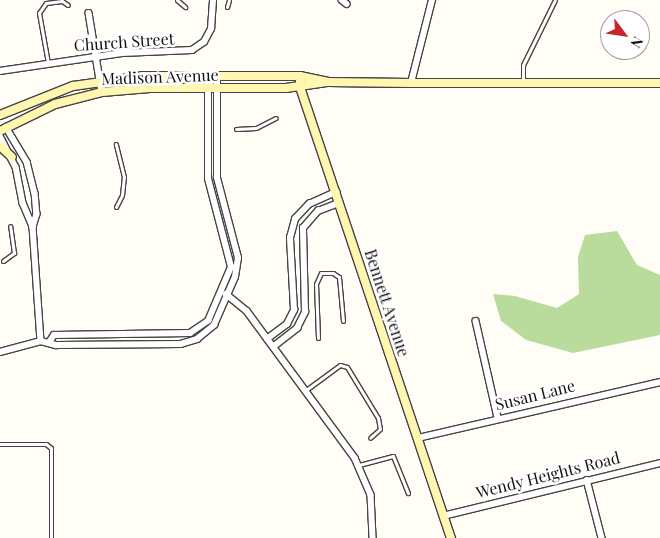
<!DOCTYPE html>
<style>
body{margin:0}
#map{position:relative;width:660px;height:538px;overflow:hidden;background:#fffdf5;font-family:"Playfair Display",serif}
div>[style]{position:absolute}
.forest>*{inset:0;background:#b9dc9c}
.roads{filter:drop-shadow(1px 0 #444) drop-shadow(-1px 0 #444) drop-shadow(0 1px #444) drop-shadow(0 -1px #444)}
.lane>*{height:3px;margin:-1.5px;padding:0 1.5px;transform-origin:1.5px;border-radius:1.5px;background:#fff}
.street>*{height:5.5px;margin:-2.75px;padding:0 2.75px;transform-origin:2.75px;border-radius:2.75px;background:#fff}
.secondary>*{height:8px;margin:-4px;padding:0 4px;transform-origin:4px;border-radius:4px;background:#fff6b0}
span{translate:-50% -50%;white-space:nowrap;text-align:center;line-height:1.15;-webkit-text-stroke:5px #fff;paint-order:stroke}
.street-label{font-size:16px;color:#111}
.north{position:absolute;left:600px;top:10px;width:50px;height:50px;box-sizing:border-box;background:#fff;border:1px solid #a0a0a0;border-radius:50%;rotate:121deg;font-size:14px;font-weight:700;line-height:20px;text-align:center;color:#111}
.north::after{content:'';display:block;margin:auto;width:18px;height:22px;background:#c4262e;clip-path:polygon(50% 0,100% 100%,50% 72%,0 100%)}
</style>
<div id="map">
<div class="forest">
<i style="clip-path:polygon(617px 231px,637px 265px,660px 275px,660px 335px,573px 353px,526px 340px,501px 321px,493px 294px,515px 296px,557px 308px,579px 294px,578px 257px,585px 235px)"></i>
</div>
<div class="roads">
<div class="lane">
<i style="left:177px;top:0;width:11px;rotate:41deg"></i>
<i style="left:227px;top:7px;width:7px;rotate:-74deg"></i>
<i style="left:48px;top:63px;width:51px;rotate:-100.2deg"></i>
<i style="left:39px;top:13px;width:12px;rotate:-55deg"></i>
<i style="left:46px;top:3px;width:16px;rotate:-7deg"></i>
<i style="left:62px;top:1px;width:7px;rotate:34deg"></i>
<i style="left:523px;top:82px;width:17px;rotate:-90deg"></i>
<i style="left:523px;top:65px;width:72px;rotate:-63.8deg"></i>
<i style="left:236px;top:129px;width:20px;rotate:-3deg"></i>
<i style="left:256px;top:128px;width:22px;rotate:-27deg"></i>
<i style="left:116px;top:207px;width:13px;rotate:-63deg"></i>
<i style="left:122px;top:195px;width:18px;rotate:-84deg"></i>
<i style="left:124px;top:177px;width:34px;rotate:-104deg"></i>
<i style="left:3px;top:261px;width:14px;rotate:-36deg"></i>
<i style="left:14px;top:253px;width:27px;rotate:-98deg"></i>
<i style="left:318px;top:338px;width:54px;rotate:-92.1deg"></i>
<i style="left:316px;top:284px;width:12px;rotate:-66deg"></i>
<i style="left:321px;top:273px;width:12px"></i>
<i style="left:333px;top:273px;width:7px;rotate:34deg"></i>
<i style="left:339px;top:277px;width:44px;rotate:84.8deg"></i>
<i style="left:306px;top:390px;width:42px;rotate:-36.3deg"></i>
<i style="left:340px;top:365px;width:7px;rotate:16deg"></i>
<i style="left:347px;top:367px;width:60px;rotate:58.7deg"></i>
<i style="left:378px;top:418px;width:11px;rotate:80deg"></i>
<i style="left:380px;top:429px;width:13px;rotate:138deg"></i>
<i style="left:0;top:444px;width:46px"></i>
<i style="left:46px;top:444px;width:6px;rotate:39deg"></i>
<i style="left:51px;top:448px;width:90px;rotate:90deg"></i>
<i style="left:359px;top:465px;width:35px;rotate:-15deg"></i>
<i style="left:393px;top:456px;width:40px;rotate:68deg"></i>
</div>
<div class="street">
<i style="left:342px;top:0;width:6px;rotate:39deg"></i>
<i style="left:89px;top:13px;width:80px;rotate:80.7deg"></i>
<i style="left:0;top:71px;width:123px;rotate:-8.4deg"></i>
<i style="left:122px;top:53px;width:70px;rotate:-2.5deg"></i>
<i style="left:192px;top:50px;width:14px;rotate:-34deg"></i>
<i style="left:204px;top:42px;width:15px;rotate:-62deg"></i>
<i style="left:211px;top:29px;width:29px;rotate:-86deg"></i>
<i style="left:411px;top:83px;width:86px;rotate:-75.8deg"></i>
<i style="left:6px;top:127px;width:41px;rotate:59deg"></i>
<i style="left:27px;top:162px;width:32px;rotate:76deg"></i>
<i style="left:35px;top:193px;width:21px;rotate:85deg"></i>
<i style="left:37px;top:214px;width:14px;rotate:107deg"></i>
<i style="left:33px;top:227px;width:114px;rotate:86deg"></i>
<i style="left:0;top:136px;width:35px;rotate:63deg"></i>
<i style="left:16px;top:167px;width:37px;rotate:79deg"></i>
<i style="left:23px;top:203px;width:26px;rotate:67deg"></i>
<i style="left:226px;top:294px;width:27px;rotate:39deg"></i>
<i style="left:247px;top:311px;width:182px;rotate:53.7deg"></i>
<i style="left:355px;top:458px;width:40px;rotate:66.6deg"></i>
<i style="left:371px;top:495px;width:43px;rotate:87.3deg"></i>
<i style="left:476px;top:321px;width:99px;rotate:77.2deg"></i>
<i style="left:267px;top:339px;width:25px;rotate:-37deg"></i>
<i style="left:287px;top:324px;width:16px;rotate:-63deg"></i>
<i style="left:294px;top:310px;width:72px;rotate:-93.2deg"></i>
<i style="left:290px;top:238px;width:20px;rotate:-75deg"></i>
<i style="left:295px;top:219px;width:21px;rotate:-47deg"></i>
<i style="left:309px;top:204px;width:30px;rotate:-24deg"></i>
<i style="left:50px;top:341px;width:7px;rotate:-56deg"></i>
<i style="left:54px;top:335px;width:136px;rotate:-0.8deg"></i>
<i style="left:190px;top:333px;width:22px;rotate:-34deg"></i>
<i style="left:208px;top:321px;width:59px;rotate:-66.9deg"></i>
<i style="left:231px;top:267px;width:91px;rotate:-104.6deg"></i>
<i style="left:208px;top:179px;width:91px;rotate:-90deg"></i>
<i style="left:208px;top:88px;width:13px;rotate:-67deg"></i>
<i style="left:273px;top:347px;width:31px;rotate:-38deg"></i>
<i style="left:297px;top:328px;width:18px;rotate:-63deg"></i>
<i style="left:305px;top:312px;width:84px;rotate:-91.4deg"></i>
<i style="left:303px;top:228px;width:23px;rotate:-49deg"></i>
<i style="left:318px;top:211px;width:22px;rotate:-21deg"></i>
<i style="left:0;top:352px;width:42px;rotate:-15deg"></i>
<i style="left:41px;top:341px;width:16px;rotate:15deg"></i>
<i style="left:56px;top:345px;width:125px;rotate:-0.5deg"></i>
<i style="left:181px;top:344px;width:17px;rotate:-17deg"></i>
<i style="left:197px;top:339px;width:22px;rotate:-39deg"></i>
<i style="left:214px;top:325px;width:52px;rotate:-66.4deg"></i>
<i style="left:235px;top:277px;width:19px;rotate:-81deg"></i>
<i style="left:238px;top:258px;width:83px;rotate:-104.7deg"></i>
<i style="left:217px;top:178px;width:97px;rotate:-90deg"></i>
<i style="left:217px;top:81px;width:6px;rotate:-129deg"></i>
<i style="left:418px;top:438px;width:248px;rotate:-13deg"></i>
<i style="left:587px;top:480px;width:60px;rotate:75.5deg"></i>
<i style="left:443px;top:516px;width:223px;rotate:-13.7deg"></i>
</div>
<div class="secondary">
<i style="left:300px;top:76px;width:11px;rotate:90deg"></i>
<i style="left:300px;top:87px;width:476px;rotate:71.5deg"></i>
<i style="left:0;top:115px;width:79px;rotate:-21.7deg"></i>
<i style="left:73px;top:86px;width:72px;rotate:-8deg"></i>
<i style="left:144px;top:76px;width:156px"></i>
<i style="left:300px;top:76px;width:29px;rotate:12deg"></i>
<i style="left:328px;top:82px;width:83px;rotate:0.7deg"></i>
<i style="left:411px;top:83px;width:249px"></i>
<i style="left:0;top:131px;width:61px;rotate:-26.1deg"></i>
<i style="left:55px;top:104px;width:49px;rotate:-14.3deg"></i>
<i style="left:102px;top:92px;width:48px;rotate:-4.8deg"></i>
<i style="left:150px;top:88px;width:136px"></i>
<i style="left:286px;top:88px;width:41px;rotate:-8.3deg"></i>
<i style="left:0;top:146px;width:16px;rotate:43deg"></i>
</div>
</div>
<div class="street-label">
<span style="left:124px;top:42px;rotate:-4deg">Church Street</span>
<span style="left:160px;top:77px;rotate:-2deg">Madison Avenue</span>
<span style="left:387px;top:303px;rotate:72deg">Bennett Avenue</span>
<span style="left:535px;top:395px;rotate:-14deg">Susan Lane</span>
<span style="left:548px;top:475px;rotate:-14deg">Wendy Heights Road</span>
</div>
<div class="north">N</div>
</div>
